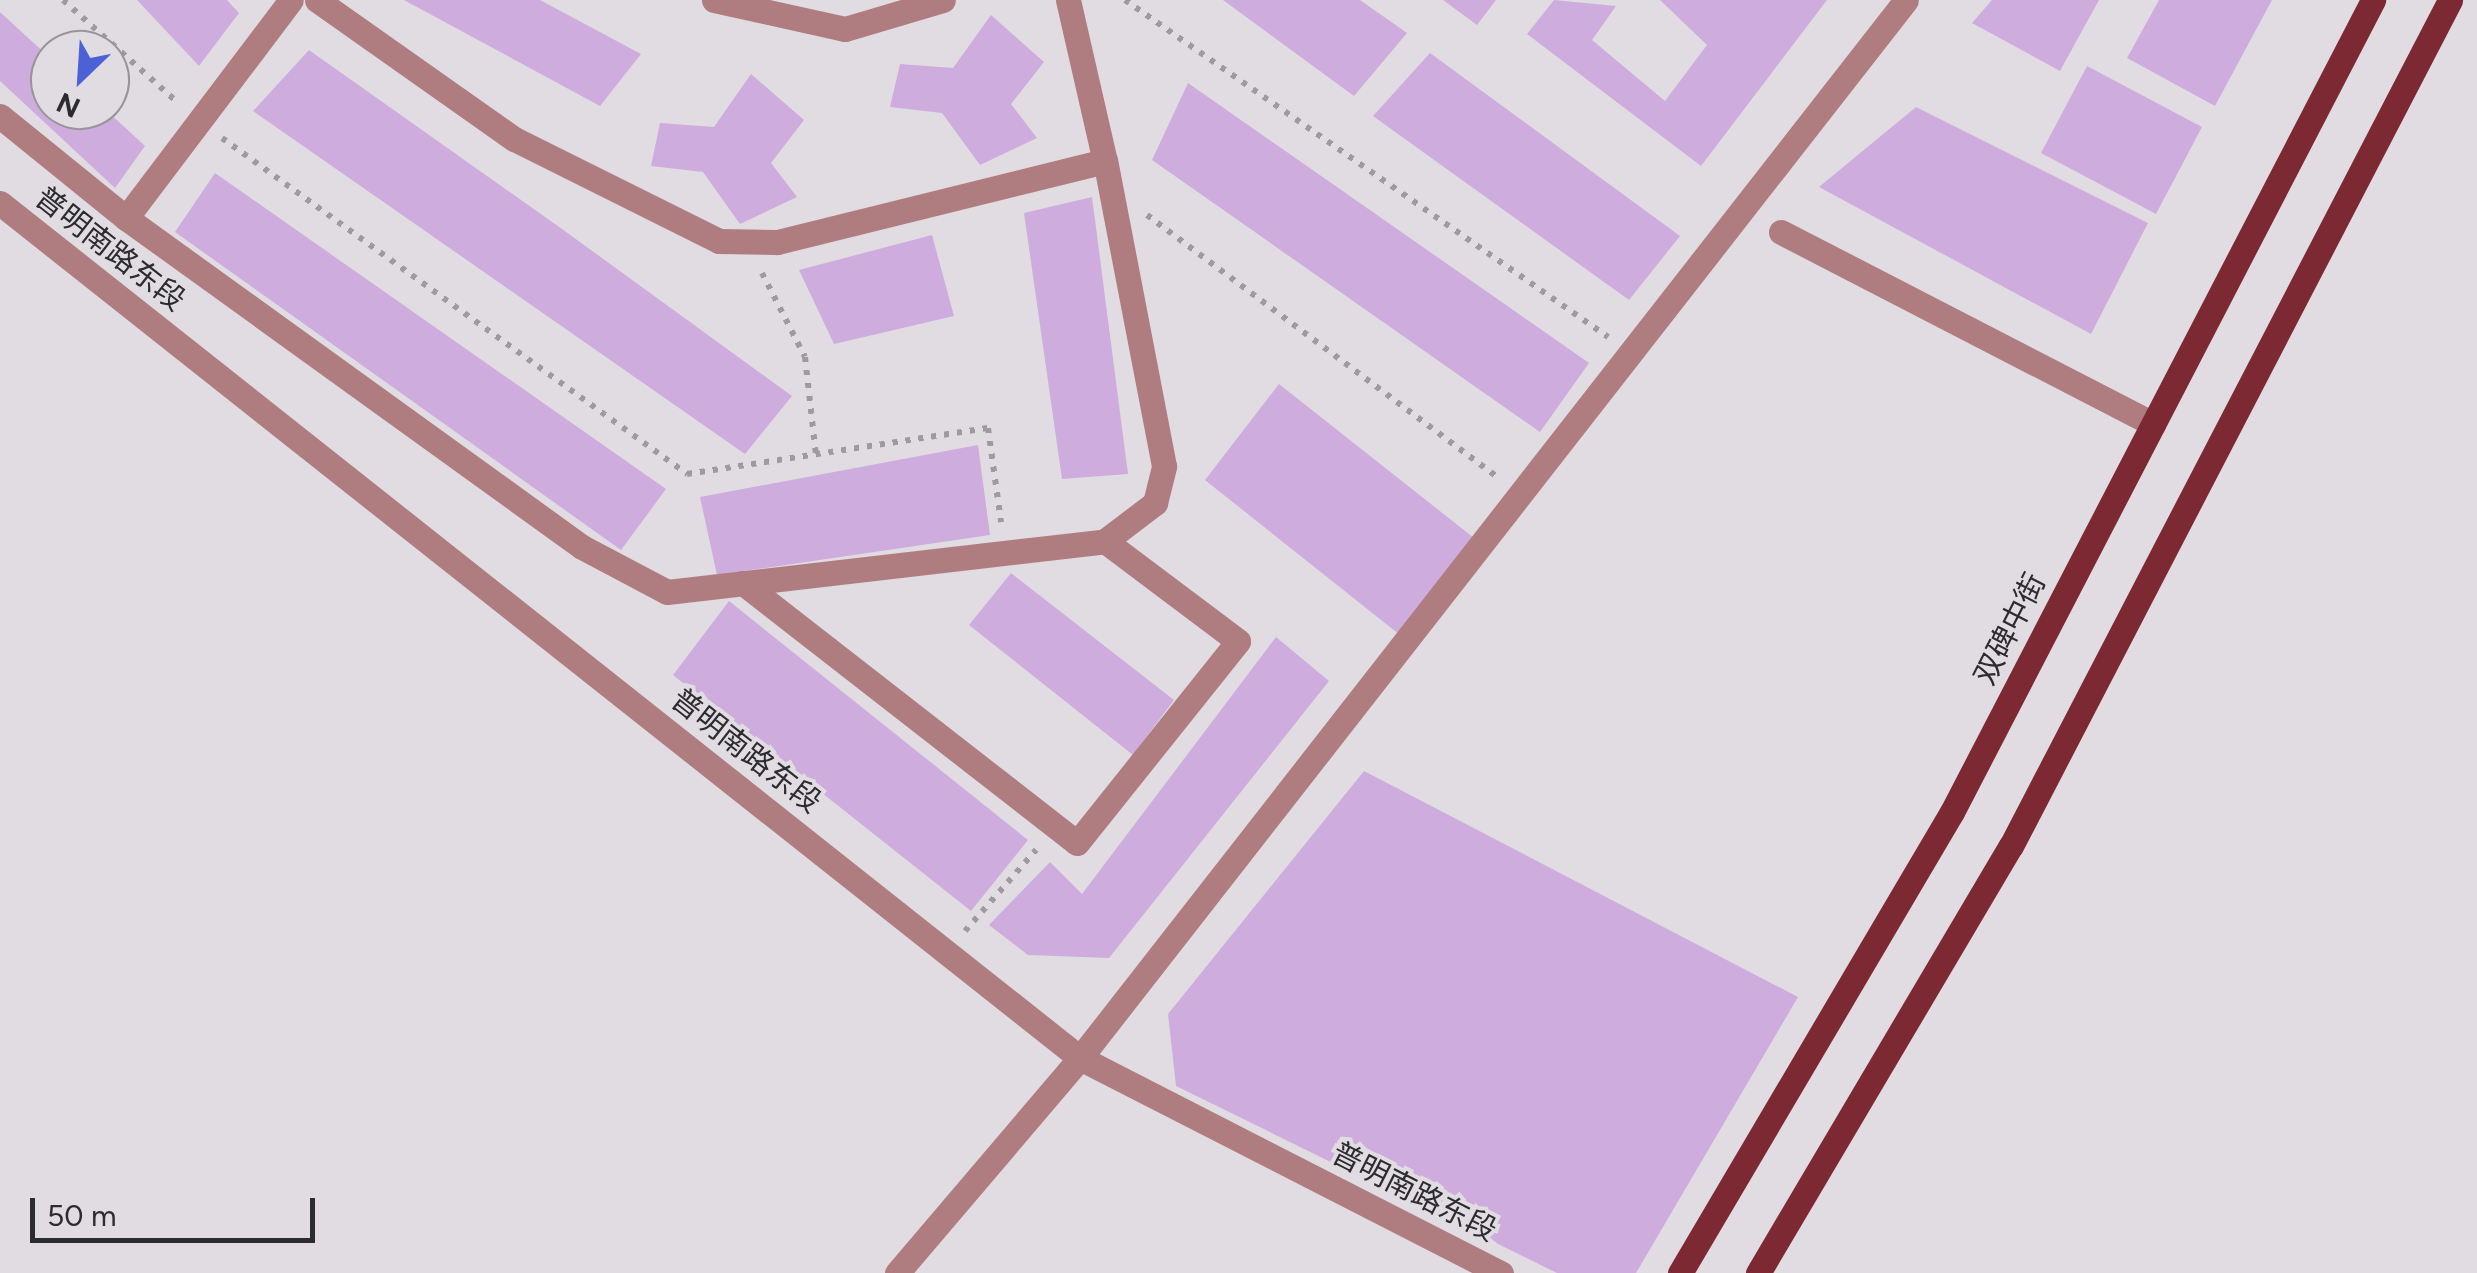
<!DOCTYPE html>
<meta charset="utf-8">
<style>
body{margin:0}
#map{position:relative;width:2477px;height:1273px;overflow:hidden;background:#e0dce2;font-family:Figtree,"Noto Sans SC",sans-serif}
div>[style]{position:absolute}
.building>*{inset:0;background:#ceadde}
.path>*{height:6px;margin-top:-3px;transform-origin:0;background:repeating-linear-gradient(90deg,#9e9ba0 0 5px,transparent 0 13px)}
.minor>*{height:25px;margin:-12.5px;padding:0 12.5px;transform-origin:12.5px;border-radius:12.5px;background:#af7d80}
.major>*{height:25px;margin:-12.5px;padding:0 12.5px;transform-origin:12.5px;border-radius:12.5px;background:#7d2934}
span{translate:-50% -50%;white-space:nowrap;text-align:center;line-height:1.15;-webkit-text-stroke:8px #e0dce2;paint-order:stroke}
.street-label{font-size:30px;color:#2c2b2d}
.north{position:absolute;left:30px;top:30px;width:100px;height:100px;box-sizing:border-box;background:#e0dce2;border:2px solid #98959a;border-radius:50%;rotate:205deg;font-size:28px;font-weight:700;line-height:40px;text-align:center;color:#2c2b2d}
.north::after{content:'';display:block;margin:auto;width:35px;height:45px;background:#4c61d5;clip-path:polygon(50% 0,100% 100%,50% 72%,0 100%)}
.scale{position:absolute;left:30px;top:1198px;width:285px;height:45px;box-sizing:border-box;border:5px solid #2c2b2d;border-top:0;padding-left:12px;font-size:30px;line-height:35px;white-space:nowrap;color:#2c2b2d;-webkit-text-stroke:8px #e0dce2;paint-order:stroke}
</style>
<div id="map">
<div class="building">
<i style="clip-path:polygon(137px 0,227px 0,239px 13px,199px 66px)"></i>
<i style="clip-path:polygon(404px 0,540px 0,641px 54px,600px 106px)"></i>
<i style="clip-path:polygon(1223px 0,1360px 0,1407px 33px,1354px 96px)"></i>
<i style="clip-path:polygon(1443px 0,1496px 0,1477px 25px)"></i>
<i style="clip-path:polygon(1554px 0,1616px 6px,1592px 40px,1665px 101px,1707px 45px,1660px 0,1827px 0,1701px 166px,1527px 34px)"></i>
<i style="clip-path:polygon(1992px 0,2099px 0,2060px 71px,1972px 23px)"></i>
<i style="clip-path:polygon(2159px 0,2272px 0,2215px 106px,2127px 58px)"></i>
<i style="clip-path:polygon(0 12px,50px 58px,50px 110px,106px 110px,145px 146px,115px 188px,0 81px)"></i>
<i style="clip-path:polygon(991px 15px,1044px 62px,1011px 104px,1037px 138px,980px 165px,942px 113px,890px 107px,900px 64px,953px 68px)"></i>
<i style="clip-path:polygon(309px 50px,562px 229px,792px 396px,745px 454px,253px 111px)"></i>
<i style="clip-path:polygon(1430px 53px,1680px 236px,1629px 300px,1373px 116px)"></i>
<i style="clip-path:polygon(2087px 66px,2202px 127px,2156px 214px,2041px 153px)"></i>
<i style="clip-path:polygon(751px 74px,804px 120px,771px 163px,797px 197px,740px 224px,703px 172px,651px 166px,660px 123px,714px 127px)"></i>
<i style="clip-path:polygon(1188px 83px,1589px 363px,1540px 432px,1152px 160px)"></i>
<i style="clip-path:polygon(1916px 107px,2148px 223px,2091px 334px,1819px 187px)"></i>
<i style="clip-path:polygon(215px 173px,666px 489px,621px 550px,175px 232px)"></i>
<i style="clip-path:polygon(1092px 197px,1128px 474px,1062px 479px,1024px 213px)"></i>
<i style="clip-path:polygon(932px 235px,954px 316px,834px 344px,799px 270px)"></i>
<i style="clip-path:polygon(1279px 384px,1474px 538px,1400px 635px,1205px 480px)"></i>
<i style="clip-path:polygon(978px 445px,990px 535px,717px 575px,700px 497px)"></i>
<i style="clip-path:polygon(1011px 573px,1174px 700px,1133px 755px,969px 625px)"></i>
<i style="clip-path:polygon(729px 601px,1028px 840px,971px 911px,673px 675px)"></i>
<i style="clip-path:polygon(1276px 637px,1329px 681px,1109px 958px,1028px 955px,989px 925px,1050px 862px,1082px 894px)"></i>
<i style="clip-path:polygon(1364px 771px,1798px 997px,1636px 1273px,1557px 1273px,1176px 1086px,1168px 1014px)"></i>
</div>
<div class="path">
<i style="left:63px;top:0;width:153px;rotate:41.8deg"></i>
<i style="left:1125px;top:0;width:589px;rotate:34.9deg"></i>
<i style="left:222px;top:138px;width:574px;rotate:35.85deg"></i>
<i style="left:687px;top:474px;width:304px;rotate:-8.7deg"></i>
<i style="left:988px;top:428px;width:95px;rotate:82.1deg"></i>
<i style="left:1147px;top:215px;width:437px;rotate:36.8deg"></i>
<i style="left:762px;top:273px;width:94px;rotate:62.9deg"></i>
<i style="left:805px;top:357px;width:99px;rotate:83.6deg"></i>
<i style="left:965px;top:931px;width:108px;rotate:-48.8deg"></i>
</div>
<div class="minor">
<i style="left:714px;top:0;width:134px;rotate:12.5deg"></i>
<i style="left:845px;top:29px;width:102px;rotate:-16.5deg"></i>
<i style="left:1068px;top:0;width:165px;rotate:77.1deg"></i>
<i style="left:0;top:116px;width:162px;rotate:39deg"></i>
<i style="left:126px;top:218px;width:273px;rotate:-52.9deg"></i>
<i style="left:0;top:203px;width:1377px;rotate:38.37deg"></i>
<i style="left:1080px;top:1058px;width:473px;rotate:27.1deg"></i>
<i style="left:126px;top:218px;width:562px;rotate:35.81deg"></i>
<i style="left:582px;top:547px;width:96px;rotate:27.9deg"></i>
<i style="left:667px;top:592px;width:441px;rotate:-6.6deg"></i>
<i style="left:1105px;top:541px;width:63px;rotate:-37.2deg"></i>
<i style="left:1155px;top:503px;width:38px;rotate:-76deg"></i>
<i style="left:1164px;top:466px;width:311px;rotate:-100.9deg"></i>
<i style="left:1105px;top:161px;width:338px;rotate:166.1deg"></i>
<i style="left:777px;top:242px;width:58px;rotate:-179deg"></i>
<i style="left:719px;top:241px;width:229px;rotate:-153.5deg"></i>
<i style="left:514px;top:139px;width:241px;rotate:-144.8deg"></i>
<i style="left:1781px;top:232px;width:419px;rotate:27.3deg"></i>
<i style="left:743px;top:583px;width:423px;rotate:37.9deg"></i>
<i style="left:1077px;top:843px;width:258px;rotate:-51.4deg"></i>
<i style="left:1238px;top:641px;width:166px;rotate:-143.1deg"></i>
<i style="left:897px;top:1273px;width:282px;rotate:-49.6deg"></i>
<i style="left:1080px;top:1058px;width:1342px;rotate:-52.02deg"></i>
</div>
<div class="major">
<i style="left:1680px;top:1273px;width:535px;rotate:-59.46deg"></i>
<i style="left:1952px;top:812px;width:915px;rotate:-62.59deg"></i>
<i style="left:1758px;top:1273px;width:496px;rotate:-59.4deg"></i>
<i style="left:2011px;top:846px;width:953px;rotate:-62.57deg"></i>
</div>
<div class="street-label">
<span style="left:110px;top:249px;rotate:38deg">普明南路东段</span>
<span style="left:2010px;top:629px;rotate:-63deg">双碑中街</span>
<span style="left:746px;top:751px;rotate:38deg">普明南路东段</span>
<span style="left:1414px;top:1192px;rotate:27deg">普明南路东段</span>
</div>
<div class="north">N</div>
<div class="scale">50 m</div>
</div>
